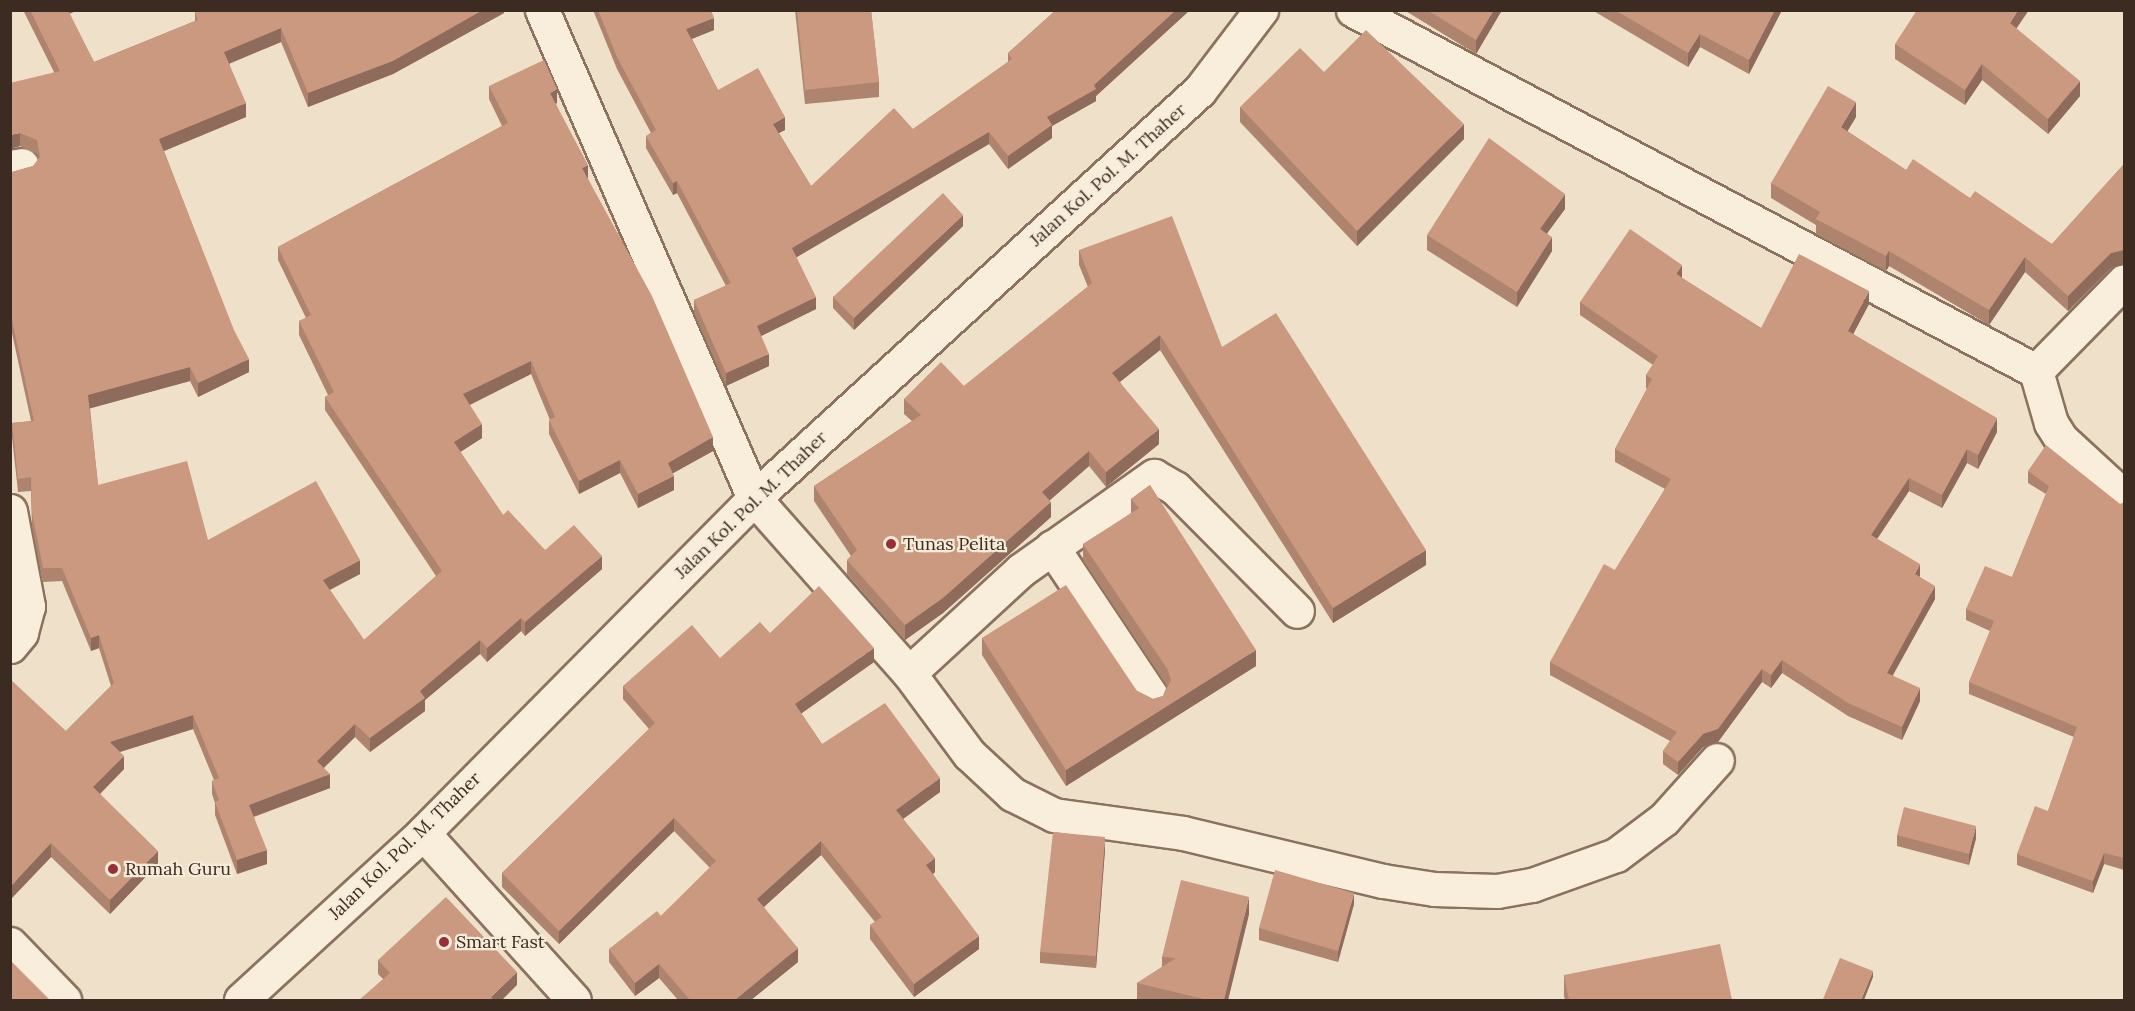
<!DOCTYPE html>
<style>
body{margin:0}
#map{position:relative;width:2135px;height:1011px;overflow:hidden;background:#eee0c9;font-family:Lora,serif}
div>[style]{position:absolute}
.roads{filter:drop-shadow(2px 0 #8a725e) drop-shadow(-2px 0 #8a725e) drop-shadow(0 2px #8a725e) drop-shadow(0 -2px #8a725e)}
.minor>*{height:33px;margin:-16.5px;padding:0 16.5px;transform-origin:16.5px;border-radius:16.5px;background:#f9eedc}
.wall>*{inset:0;background:#af846e}
.shaded-wall>*{inset:0;background:#8e6b5a}
.building>*{inset:0;background:#cb9980}
.dots>*{width:16px;height:16px;translate:-50% -50%;box-sizing:border-box;border:3px solid #f5ebd8;border-radius:50%}
span{translate:-50% -50%;white-space:nowrap;text-align:center;line-height:1.15;-webkit-text-stroke:4.5px #f5ebd8;paint-order:stroke}
.street-label{font-size:18px;color:#3b2b21}
.poi-label{font-size:18px;color:#3b2b21}
.left{translate:0 -50%;text-align:left}
.frame{position:absolute;inset:0;border:12px solid #3b2b21;pointer-events:none}
</style>
<div id="map">
<div class="roads">
<div class="minor">
<i style="left:542px;top:10px;width:532px;rotate:66.52deg"></i>
<i style="left:754px;top:498px;width:234px;rotate:48.5deg"></i>
<i style="left:909px;top:673px;width:101px;rotate:53.5deg"></i>
<i style="left:969px;top:754px;width:59px;rotate:42.9deg"></i>
<i style="left:1012px;top:794px;width:47px;rotate:26.6deg"></i>
<i style="left:1054px;top:815px;width:130px;rotate:7.9deg"></i>
<i style="left:1183px;top:833px;width:206px;rotate:13.5deg"></i>
<i style="left:1383px;top:881px;width:52px;rotate:8.9deg"></i>
<i style="left:1434px;top:889px;width:63px;rotate:1.8deg"></i>
<i style="left:1497px;top:891px;width:36px;rotate:-10deg"></i>
<i style="left:1532px;top:885px;width:89px;rotate:-19.7deg"></i>
<i style="left:1616px;top:855px;width:60px;rotate:-36.9deg"></i>
<i style="left:1664px;top:819px;width:79px;rotate:-48.1deg"></i>
<i style="left:1353px;top:10px;width:773px;rotate:27.86deg"></i>
<i style="left:2036px;top:371px;width:126px;rotate:-45.6deg"></i>
<i style="left:10px;top:167px;width:12px;rotate:-9deg"></i>
<i style="left:2036px;top:371px;width:54px;rotate:73.9deg"></i>
<i style="left:2051px;top:423px;width:19px;rotate:58deg"></i>
<i style="left:2061px;top:439px;width:86px;rotate:42.6deg"></i>
<i style="left:10px;top:511px;width:97px;rotate:79.3deg"></i>
<i style="left:28px;top:606px;width:28px;rotate:105deg"></i>
<i style="left:21px;top:633px;width:17px;rotate:130deg"></i>
<i style="left:1052px;top:547px;width:180px;rotate:56.3deg"></i>
<i style="left:909px;top:673px;width:152px;rotate:-42.6deg"></i>
<i style="left:1021px;top:570px;width:163px;rotate:-35.3deg"></i>
<i style="left:1154px;top:476px;width:24px;rotate:30deg"></i>
<i style="left:1175px;top:488px;width:173px;rotate:45.2deg"></i>
<i style="left:423px;top:833px;width:225px;rotate:47.9deg"></i>
<i style="left:10px;top:944px;width:78px;rotate:46deg"></i>
<i style="left:241px;top:1000px;width:247px;rotate:-42.5deg"></i>
<i style="left:423px;top:833px;width:471px;rotate:-45.3deg"></i>
<i style="left:754px;top:498px;width:604px;rotate:-42.45deg"></i>
<i style="left:1200px;top:90px;width:101px;rotate:-52.7deg"></i>
</div>
</div>
<div class="wall">
<i style="clip-path:polygon(23px 10px,78px 10px,69px 14px,94px 62px,195px 21px,195px 12px,504px 10px,504px 13px,393px 74px,308px 107px,281px 42px,229px 63px,246px 117px,164px 151px,249px 372px,198px 397px,190px 381px,90px 408px,98px 485px,208px 540px,360px 574px,330px 590px,364px 640px,436px 576px,325px 410px,325px 397px,328px 395px,299px 335px,299px 321px,306px 318px,278px 260px,278px 247px,502px 126px,489px 99px,489px 86px,557px 103px,556px 104px,588px 179px,713px 451px,673px 473px,674px 490px,638px 508px,620px 473px,579px 494px,549px 434px,549px 420px,550px 420px,531px 374px,470px 405px,482px 438px,460px 452px,503px 515px,545px 550px,602px 569px,525px 636px,521px 631px,487px 662px,480px 654px,425px 700px,425px 711px,370px 752px,355px 737px,324px 768px,330px 788px,254px 817px,267px 864px,237px 874px,215px 815px,215px 803px,212px 794px,212px 781px,214px 780px,193px 729px,120px 752px,124px 769px,100px 794px,158px 864px,110px 914px,51px 857px,10px 900px,66px 731px,111px 686px,99px 648px,91px 651px,62px 581px,43px 582px,32px 527px,31px 491px,18px 492px,12px 437px,12px 423px,31px 421px,10px 324px,10px 171px,12px 172px,33px 166px,38px 160px,37px 154px,20px 146px,10px 149px,54px 72px)"></i>
<i style="clip-path:polygon(593px 10px,711px 10px,714px 30px,692px 39px,718px 90px,785px 130px,779px 133px,811px 186px,913px 129px,1008px 62px,1008px 53px,1056px 10px,1190px 10px,1096px 96px,1096px 101px,1052px 126px,1052px 138px,1008px 169px,989px 144px,796px 257px,816px 309px,761px 336px,769px 366px,726px 386px,694px 313px,694px 300px,726px 286px,677px 193px,673px 195px,646px 148px,646px 136px,651px 133px,617px 69px)"></i>
<i style="clip-path:polygon(795px 10px,871px 10px,879px 82px,879px 97px,805px 104px)"></i>
<i style="clip-path:polygon(1404px 10px,1502px 10px,1476px 54px)"></i>
<i style="clip-path:polygon(1592px 10px,1782px 10px,1749px 74px,1700px 47px,1688px 67px)"></i>
<i style="clip-path:polygon(2016px 29px,2080px 96px,2048px 134px,1982px 80px,1965px 105px,1895px 59px,1895px 44px)"></i>
<i style="clip-path:polygon(1240px 107px,1464px 139px,1357px 246px,1240px 122px)"></i>
<i style="clip-path:polygon(1856px 117px,1847px 131px,1906px 170px,1970px 198px,2052px 244px,2124px 164px,2124px 265px,2111px 268px,2068px 311px,2025px 272px,1989px 325px,1889px 266px,1886px 271px,1816px 234px,1816px 225px,1771px 198px,1771px 183px)"></i>
<i style="clip-path:polygon(1565px 209px,1547px 233px,1552px 251px,1517px 307px,1427px 250px,1427px 235px)"></i>
<i style="clip-path:polygon(963px 226px,854px 330px,833px 308px,833px 297px)"></i>
<i style="clip-path:polygon(1079px 250px,1222px 347px,1426px 565px,1333px 623px,1160px 350px,1120px 382px,1159px 444px,1106px 487px,1089px 466px,1049px 501px,1051px 517px,943px 613px,905px 640px,847px 574px,847px 560px,851px 556px,814px 501px,814px 486px,912px 421px,904px 414px,904px 399px,964px 386px,1088px 287px,1079px 265px)"></i>
<i style="clip-path:polygon(1682px 278px,1761px 328px,1869px 304px,1853px 334px,1997px 432px,1978px 469px,1967px 463px,1942px 508px,1909px 491px,1877px 539px,1920px 577px,1935px 599px,1892px 675px,1920px 701px,1902px 740px,1848px 716px,1782px 673px,1771px 688px,1762px 682px,1718px 742px,1703px 747px,1678px 775px,1663px 764px,1663px 751px,1670px 741px,1550px 675px,1550px 662px,1615px 570px,1665px 489px,1615px 462px,1615px 449px,1647px 389px,1646px 388px,1646px 375px,1653px 365px,1580px 315px,1580px 302px)"></i>
<i style="clip-path:polygon(2028px 471px,2120px 504px,2124px 503px,2124px 870px,2104px 864px,2093px 893px,2017px 865px,2017px 854px,2048px 811px,2074px 737px,1969px 694px,1969px 682px,1990px 631px,1966px 620px,1966px 609px,2012px 577px,2046px 494px,2028px 483px)"></i>
<i style="clip-path:polygon(1150px 485px,1256px 666px,1066px 786px,982px 655px,982px 638px,1137px 691px,1153px 699px,1163px 696px,1167px 686px,1083px 560px,1083px 544px,1131px 514px,1131px 499px)"></i>
<i style="clip-path:polygon(770px 633px,874px 662px,801px 713px,822px 744px,940px 792px,903px 819px,935px 872px,933px 874px,979px 949px,914px 997px,870px 939px,870px 925px,875px 922px,821px 855px,764px 907px,798px 962px,751px 1000px,678px 1000px,659px 978px,635px 996px,609px 962px,609px 949px,661px 916px,710px 868px,674px 831px,559px 944px,502px 887px,502px 873px,649px 729px,623px 699px,623px 686px,720px 658px)"></i>
<i style="clip-path:polygon(1897px 835px,1976px 838px,1969px 865px,1897px 846px)"></i>
<i style="clip-path:polygon(1105px 849px,1096px 968px,1040px 963px,1040px 952px)"></i>
<i style="clip-path:polygon(1354px 904px,1338px 962px,1259px 940px,1259px 928px)"></i>
<i style="clip-path:polygon(1249px 914px,1228px 1000px,1143px 1000px,1137px 999px,1137px 983px,1162px 967px,1162px 957px)"></i>
<i style="clip-path:polygon(378px 960px,517px 985px,383px 979px,378px 974px)"></i>
<i style="clip-path:polygon(1564px 975px,1732px 1000px,1565px 1000px,1564px 996px)"></i>
</div>
<div class="shaded-wall">
<i style="clip-path:polygon(64px 10px,78px 10px,64px 16px)"></i>
<i style="clip-path:polygon(483px 10px,504px 10px,504px 13px,393px 74px,308px 107px,308px 93px)"></i>
<i style="clip-path:polygon(1176px 10px,1190px 10px,1096px 96px,1096px 101px,1052px 126px,1052px 138px,1008px 169px,1008px 156px,1047px 117px,1094px 85px)"></i>
<i style="clip-path:polygon(1494px 10px,1502px 10px,1476px 54px,1476px 40px)"></i>
<i style="clip-path:polygon(1775px 10px,1782px 10px,1749px 74px,1749px 60px)"></i>
<i style="clip-path:polygon(2018px 10px,2029px 10px,2010px 38px,2010px 23px)"></i>
<i style="clip-path:polygon(714px 18px,714px 30px,686px 41px,686px 29px)"></i>
<i style="clip-path:polygon(281px 28px,281px 42px,224px 66px,224px 52px)"></i>
<i style="clip-path:polygon(1700px 34px,1700px 47px,1688px 67px,1688px 53px)"></i>
<i style="clip-path:polygon(1982px 64px,1982px 80px,1965px 105px,1965px 90px)"></i>
<i style="clip-path:polygon(2080px 81px,2080px 96px,2048px 134px,2048px 119px)"></i>
<i style="clip-path:polygon(557px 89px,557px 103px,550px 106px,550px 93px)"></i>
<i style="clip-path:polygon(1856px 102px,1856px 117px,1841px 142px,1841px 127px)"></i>
<i style="clip-path:polygon(246px 103px,246px 117px,159px 153px,159px 139px)"></i>
<i style="clip-path:polygon(785px 117px,785px 130px,773px 136px,773px 124px)"></i>
<i style="clip-path:polygon(1464px 124px,1464px 139px,1357px 246px,1357px 231px)"></i>
<i style="clip-path:polygon(989px 132px,989px 144px,792px 260px,792px 248px)"></i>
<i style="clip-path:polygon(20px 133px,20px 146px,10px 149px,10px 135px)"></i>
<i style="clip-path:polygon(588px 165px,588px 179px,582px 182px,582px 168px)"></i>
<i style="clip-path:polygon(677px 181px,677px 193px,673px 195px,673px 183px)"></i>
<i style="clip-path:polygon(1565px 194px,1565px 209px,1540px 243px,1540px 229px)"></i>
<i style="clip-path:polygon(963px 215px,963px 226px,854px 330px,854px 318px)"></i>
<i style="clip-path:polygon(1552px 237px,1552px 251px,1517px 307px,1517px 292px)"></i>
<i style="clip-path:polygon(2124px 250px,2124px 265px,2111px 268px,2068px 311px,2068px 296px,2111px 253px)"></i>
<i style="clip-path:polygon(1889px 251px,1889px 266px,1886px 271px,1886px 256px)"></i>
<i style="clip-path:polygon(2025px 257px,2025px 272px,1989px 325px,1989px 310px)"></i>
<i style="clip-path:polygon(1682px 265px,1682px 278px,1676px 274px)"></i>
<i style="clip-path:polygon(1869px 291px,1869px 304px,1848px 344px,1848px 331px)"></i>
<i style="clip-path:polygon(816px 297px,816px 309px,757px 338px,757px 326px)"></i>
<i style="clip-path:polygon(1160px 335px,1160px 350px,1112px 388px,1112px 373px)"></i>
<i style="clip-path:polygon(769px 354px,769px 366px,726px 386px,726px 373px)"></i>
<i style="clip-path:polygon(249px 359px,249px 372px,198px 397px,198px 383px)"></i>
<i style="clip-path:polygon(531px 361px,531px 374px,463px 408px,463px 394px)"></i>
<i style="clip-path:polygon(190px 367px,190px 381px,88px 409px,88px 395px)"></i>
<i style="clip-path:polygon(1997px 418px,1997px 432px,1978px 469px,1978px 455px)"></i>
<i style="clip-path:polygon(482px 424px,482px 438px,454px 456px,454px 442px)"></i>
<i style="clip-path:polygon(1159px 429px,1159px 444px,1106px 487px,1106px 472px)"></i>
<i style="clip-path:polygon(713px 437px,713px 451px,668px 476px,668px 463px)"></i>
<i style="clip-path:polygon(1967px 449px,1967px 463px,1942px 508px,1942px 495px)"></i>
<i style="clip-path:polygon(1089px 451px,1089px 466px,1042px 507px,1042px 492px)"></i>
<i style="clip-path:polygon(620px 460px,620px 473px,579px 494px,579px 481px)"></i>
<i style="clip-path:polygon(674px 476px,674px 490px,638px 508px,638px 494px)"></i>
<i style="clip-path:polygon(1909px 478px,1909px 491px,1871px 548px,1871px 535px)"></i>
<i style="clip-path:polygon(1051px 502px,1051px 517px,943px 613px,905px 640px,905px 625px)"></i>
<i style="clip-path:polygon(1426px 550px,1426px 565px,1333px 623px,1333px 608px)"></i>
<i style="clip-path:polygon(602px 556px,602px 569px,525px 636px,525px 622px)"></i>
<i style="clip-path:polygon(360px 560px,360px 574px,323px 593px,323px 580px)"></i>
<i style="clip-path:polygon(1920px 564px,1920px 577px,1915px 574px)"></i>
<i style="clip-path:polygon(1935px 586px,1935px 599px,1887px 686px,1887px 673px)"></i>
<i style="clip-path:polygon(521px 618px,521px 631px,487px 662px,487px 648px)"></i>
<i style="clip-path:polygon(99px 635px,99px 648px,91px 651px,91px 638px)"></i>
<i style="clip-path:polygon(480px 640px,480px 654px,425px 700px,425px 711px,370px 752px,370px 738px,420px 691px)"></i>
<i style="clip-path:polygon(874px 648px,874px 662px,795px 718px,795px 704px)"></i>
<i style="clip-path:polygon(1256px 650px,1256px 666px,1066px 786px,1066px 770px)"></i>
<i style="clip-path:polygon(1782px 660px,1782px 673px,1771px 688px,1771px 675px)"></i>
<i style="clip-path:polygon(1762px 669px,1762px 682px,1718px 742px,1703px 747px,1678px 775px,1678px 762px)"></i>
<i style="clip-path:polygon(1920px 688px,1920px 701px,1902px 740px,1902px 727px)"></i>
<i style="clip-path:polygon(193px 715px,193px 729px,110px 755px,110px 742px)"></i>
<i style="clip-path:polygon(355px 724px,355px 737px,317px 774px,317px 761px)"></i>
<i style="clip-path:polygon(124px 756px,124px 769px,93px 801px,93px 787px)"></i>
<i style="clip-path:polygon(330px 774px,330px 788px,249px 818px,249px 805px)"></i>
<i style="clip-path:polygon(940px 778px,940px 792px,896px 824px,896px 810px)"></i>
<i style="clip-path:polygon(674px 818px,674px 831px,559px 944px,559px 931px)"></i>
<i style="clip-path:polygon(1976px 826px,1976px 838px,1969px 865px,1969px 854px)"></i>
<i style="clip-path:polygon(1105px 837px,1105px 849px,1096px 968px,1096px 956px)"></i>
<i style="clip-path:polygon(821px 841px,821px 855px,757px 913px,757px 899px)"></i>
<i style="clip-path:polygon(51px 843px,51px 857px,10px 900px,10px 887px)"></i>
<i style="clip-path:polygon(267px 850px,267px 864px,237px 874px,237px 860px)"></i>
<i style="clip-path:polygon(158px 851px,158px 864px,110px 914px,110px 900px)"></i>
<i style="clip-path:polygon(2104px 853px,2104px 864px,2093px 893px,2093px 881px)"></i>
<i style="clip-path:polygon(935px 858px,935px 872px,926px 879px,926px 865px)"></i>
<i style="clip-path:polygon(1354px 893px,1354px 904px,1338px 962px,1338px 951px)"></i>
<i style="clip-path:polygon(1249px 897px,1249px 914px,1228px 1000px,1224px 1000px)"></i>
<i style="clip-path:polygon(979px 936px,979px 949px,914px 997px,914px 984px)"></i>
<i style="clip-path:polygon(798px 948px,798px 962px,751px 1000px,735px 1000px)"></i>
<i style="clip-path:polygon(659px 964px,659px 978px,635px 996px,635px 983px)"></i>
<i style="clip-path:polygon(1873px 971px,1873px 977px,1864px 1000px,1861px 1000px)"></i>
<i style="clip-path:polygon(517px 972px,517px 985px,502px 1000px,491px 1000px,491px 997px)"></i>
</div>
<div class="building">
<i style="clip-path:polygon(30px 10px,68px 10px,94px 62px,198px 20px,195px 12px,199px 10px,483px 10px,393px 61px,308px 93px,281px 28px,224px 52px,246px 103px,159px 139px,234px 330px,249px 359px,198px 383px,190px 367px,88px 395px,98px 485px,187px 461px,208px 540px,316px 481px,360px 560px,323px 580px,364px 640px,442px 571px,325px 397px,334px 392px,299px 321px,311px 315px,278px 247px,508px 123px,489px 86px,544px 60px,557px 89px,550px 93px,588px 165px,582px 168px,652px 296px,713px 437px,668px 463px,674px 476px,638px 494px,620px 460px,579px 481px,549px 420px,555px 417px,531px 361px,463px 394px,482px 424px,454px 442px,503px 515px,508px 510px,545px 550px,574px 525px,602px 556px,525px 622px,521px 618px,487px 648px,480px 640px,420px 691px,425px 698px,370px 738px,355px 724px,317px 761px,330px 774px,249px 805px,267px 850px,237px 860px,215px 802px,219px 800px,212px 781px,219px 778px,193px 715px,110px 742px,124px 756px,93px 787px,158px 851px,110px 900px,51px 843px,10px 887px,10px 679px,66px 731px,114px 683px,99px 635px,91px 638px,62px 568px,43px 568px,32px 513px,31px 477px,18px 479px,12px 423px,34px 421px,10px 311px,10px 171px,12px 172px,33px 166px,40px 157px,37px 140px,20px 133px,10px 135px,10px 83px,60px 71px)"></i>
<i style="clip-path:polygon(598px 10px,711px 10px,714px 18px,686px 29px,718px 90px,758px 68px,785px 117px,773px 124px,811px 186px,894px 108px,913px 129px,1012px 59px,1008px 53px,1056px 10px,1176px 10px,1094px 85px,1096px 89px,1047px 117px,1052px 125px,1008px 156px,989px 132px,792px 248px,816px 297px,757px 326px,769px 354px,726px 373px,694px 300px,731px 283px,677px 181px,673px 183px,646px 136px,656px 130px,617px 57px)"></i>
<i style="clip-path:polygon(797px 10px,871px 10px,879px 82px,805px 90px)"></i>
<i style="clip-path:polygon(1427px 10px,1494px 10px,1476px 40px)"></i>
<i style="clip-path:polygon(1615px 10px,1775px 10px,1749px 60px,1700px 34px,1688px 53px)"></i>
<i style="clip-path:polygon(1917px 10px,2018px 10px,2010px 23px,2080px 81px,2048px 119px,1982px 64px,1965px 90px,1895px 44px)"></i>
<i style="clip-path:polygon(1366px 30px,1464px 124px,1357px 231px,1240px 107px,1300px 48px,1324px 72px)"></i>
<i style="clip-path:polygon(1828px 86px,1856px 102px,1841px 127px,1906px 170px,1913px 159px,1970px 198px,1975px 191px,2052px 244px,2124px 164px,2124px 250px,2111px 253px,2068px 296px,2025px 257px,1989px 310px,1889px 251px,1886px 256px,1816px 219px,1820px 212px,1771px 183px)"></i>
<i style="clip-path:polygon(1489px 138px,1565px 194px,1540px 229px,1552px 237px,1517px 292px,1427px 235px)"></i>
<i style="clip-path:polygon(943px 193px,963px 215px,854px 318px,833px 297px)"></i>
<i style="clip-path:polygon(1172px 216px,1222px 347px,1276px 313px,1426px 550px,1333px 608px,1160px 335px,1112px 373px,1159px 429px,1106px 472px,1089px 451px,1042px 492px,1051px 502px,943px 598px,905px 625px,847px 560px,857px 550px,814px 486px,921px 415px,904px 399px,941px 362px,964px 386px,1092px 283px,1079px 250px)"></i>
<i style="clip-path:polygon(1630px 229px,1682px 265px,1676px 274px,1761px 328px,1799px 254px,1869px 291px,1848px 331px,1997px 418px,1978px 455px,1967px 449px,1942px 495px,1909px 478px,1871px 535px,1920px 564px,1915px 574px,1935px 586px,1887px 673px,1920px 688px,1902px 727px,1848px 703px,1782px 660px,1771px 675px,1762px 669px,1718px 729px,1703px 734px,1678px 762px,1663px 751px,1677px 732px,1550px 662px,1604px 564px,1615px 570px,1671px 479px,1615px 449px,1652px 379px,1646px 375px,1658px 356px,1580px 302px)"></i>
<i style="clip-path:polygon(2046px 445px,2120px 504px,2124px 503px,2124px 858px,2104px 853px,2093px 881px,2017px 854px,2035px 806px,2048px 811px,2077px 727px,1969px 682px,1994px 621px,1966px 609px,1985px 566px,2012px 577px,2049px 486px,2028px 471px)"></i>
<i style="clip-path:polygon(1150px 485px,1256px 650px,1066px 770px,982px 638px,1066px 585px,1137px 691px,1153px 699px,1163px 696px,1171px 680px,1168px 670px,1083px 544px,1139px 508px,1131px 499px)"></i>
<i style="clip-path:polygon(819px 586px,874px 648px,795px 704px,822px 744px,885px 703px,940px 778px,896px 810px,935px 858px,926px 865px,979px 936px,914px 984px,870px 925px,882px 917px,821px 841px,757px 899px,798px 948px,735px 1000px,690px 1000px,659px 964px,635px 983px,609px 949px,657px 911px,661px 916px,716px 861px,674px 818px,559px 931px,502px 873px,655px 723px,623px 686px,692px 625px,720px 658px,760px 622px,770px 633px)"></i>
<i style="clip-path:polygon(1904px 807px,1976px 826px,1969px 854px,1897px 835px)"></i>
<i style="clip-path:polygon(1053px 832px,1105px 837px,1096px 956px,1040px 952px)"></i>
<i style="clip-path:polygon(1275px 870px,1354px 893px,1338px 951px,1259px 928px)"></i>
<i style="clip-path:polygon(1181px 880px,1249px 897px,1224px 1000px,1208px 1000px,1137px 983px,1176px 958px,1162px 957px)"></i>
<i style="clip-path:polygon(446px 897px,517px 972px,491px 997px,494px 1000px,359px 1000px,390px 973px,378px 960px)"></i>
<i style="clip-path:polygon(1720px 944px,1732px 1000px,1569px 1000px,1564px 975px)"></i>
<i style="clip-path:polygon(1840px 958px,1873px 971px,1861px 1000px,1826px 1000px,1823px 999px)"></i>
<i style="clip-path:polygon(10px 960px,50px 1000px,10px 1000px)"></i>
</div>
<div class="dots">
<i style="left:891px;top:544px;background:#982f38"></i>
<i style="left:113px;top:869px;background:#982f38"></i>
<i style="left:444px;top:942px;background:#982f38"></i>
</div>
<div class="street-label">
<span style="left:1108px;top:175px;rotate:-42deg">Jalan Kol. Pol. M. Thaher</span>
<span style="left:751px;top:505px;rotate:-44deg">Jalan Kol. Pol. M. Thaher</span>
<span style="left:405px;top:846px;rotate:-44deg">Jalan Kol. Pol. M. Thaher</span>
</div>
<div class="poi-label">
<span class="left" style="left:903px;top:544px">Tunas Pelita</span>
<span class="left" style="left:125px;top:869px">Rumah Guru</span>
<span class="left" style="left:456px;top:942px">Smart Fast</span>
</div>
<div class="frame"></div>
</div>
